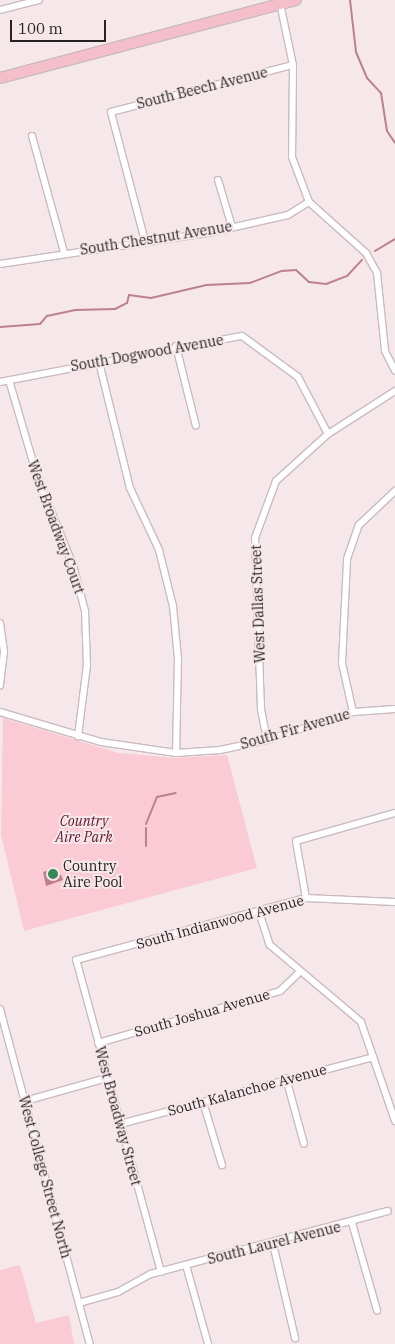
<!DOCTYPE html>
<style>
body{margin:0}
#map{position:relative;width:395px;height:1344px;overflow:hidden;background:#f6e8ea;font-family:"IBM Plex Serif",serif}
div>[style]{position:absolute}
.green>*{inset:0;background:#facbd4}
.water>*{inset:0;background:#bd808e}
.stream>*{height:2px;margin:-1px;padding:0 1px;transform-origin:1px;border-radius:1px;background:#bd808e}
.roads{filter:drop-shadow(1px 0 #c9bbbe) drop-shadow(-1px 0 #c9bbbe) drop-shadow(0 1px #c9bbbe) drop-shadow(0 -1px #c9bbbe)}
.street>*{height:6px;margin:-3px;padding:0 3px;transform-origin:3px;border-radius:3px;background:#fff}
.primary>*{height:10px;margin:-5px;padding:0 5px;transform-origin:5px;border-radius:5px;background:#f4bfcb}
.dots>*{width:14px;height:14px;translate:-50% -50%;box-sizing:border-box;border:2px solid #f6e8ea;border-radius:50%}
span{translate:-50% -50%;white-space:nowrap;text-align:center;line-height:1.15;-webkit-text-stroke:4px #f6e8ea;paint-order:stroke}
.street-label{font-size:14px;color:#272223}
.park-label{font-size:14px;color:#60152f;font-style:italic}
.poi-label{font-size:14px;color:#272223}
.left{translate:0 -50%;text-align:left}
.scale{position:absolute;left:10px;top:20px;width:96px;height:22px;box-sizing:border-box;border:2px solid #272223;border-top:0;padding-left:6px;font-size:15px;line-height:18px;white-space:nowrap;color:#272223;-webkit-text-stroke:4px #f6e8ea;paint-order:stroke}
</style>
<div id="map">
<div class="green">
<i style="clip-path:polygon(3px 718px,119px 753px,175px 758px,227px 755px,257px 868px,24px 931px,1px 835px)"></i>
<i style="clip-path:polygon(20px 1265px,36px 1323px,69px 1315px,74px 1344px,0 1344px,0 1270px)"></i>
</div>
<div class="water">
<i style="clip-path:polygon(49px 870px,52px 875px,61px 875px,63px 880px,46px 886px,43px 872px)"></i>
</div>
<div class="stream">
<i style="left:350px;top:0;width:52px;rotate:83.4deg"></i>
<i style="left:356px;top:52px;width:28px;rotate:67deg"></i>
<i style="left:367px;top:78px;width:21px;rotate:47deg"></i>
<i style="left:381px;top:93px;width:38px;rotate:81deg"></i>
<i style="left:387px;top:131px;width:14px;rotate:56deg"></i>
<i style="left:375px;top:251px;width:23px;rotate:-31deg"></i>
<i style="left:0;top:327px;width:40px;rotate:-4.3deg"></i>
<i style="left:40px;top:324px;width:11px;rotate:-49deg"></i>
<i style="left:47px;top:316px;width:29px;rotate:-12deg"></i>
<i style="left:75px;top:310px;width:40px;rotate:-1.4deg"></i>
<i style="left:115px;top:309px;width:13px;rotate:-27deg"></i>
<i style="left:127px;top:303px;width:8px;rotate:-76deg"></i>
<i style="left:129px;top:295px;width:22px;rotate:8deg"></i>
<i style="left:151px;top:298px;width:57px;rotate:-13.1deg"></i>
<i style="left:207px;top:285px;width:43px;rotate:-2.7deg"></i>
<i style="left:250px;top:283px;width:34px;rotate:-21deg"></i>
<i style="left:282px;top:271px;width:14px;rotate:-4deg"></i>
<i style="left:296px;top:270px;width:18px;rotate:43deg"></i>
<i style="left:309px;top:282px;width:17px;rotate:7deg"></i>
<i style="left:326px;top:284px;width:22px;rotate:-21deg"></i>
<i style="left:347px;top:276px;width:22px;rotate:-47deg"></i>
<i style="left:146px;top:824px;width:29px;rotate:-68deg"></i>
<i style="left:157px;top:797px;width:19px;rotate:-12deg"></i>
<i style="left:146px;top:828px;width:18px;rotate:90deg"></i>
</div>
<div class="roads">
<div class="street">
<i style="left:280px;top:3px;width:63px;rotate:78.2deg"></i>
<i style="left:293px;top:65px;width:92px;rotate:90.6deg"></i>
<i style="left:292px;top:157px;width:48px;rotate:69.3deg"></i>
<i style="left:309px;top:202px;width:76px;rotate:41.8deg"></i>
<i style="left:366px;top:253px;width:23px;rotate:61deg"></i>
<i style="left:377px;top:273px;width:78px;rotate:84.1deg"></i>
<i style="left:385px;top:351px;width:22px;rotate:63deg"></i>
<i style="left:0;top:10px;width:40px;rotate:-14.4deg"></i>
<i style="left:32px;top:136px;width:120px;rotate:74.6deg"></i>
<i style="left:218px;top:180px;width:49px;rotate:73.4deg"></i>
<i style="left:145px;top:241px;width:133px;rotate:-104.8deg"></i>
<i style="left:111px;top:112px;width:188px;rotate:-14.5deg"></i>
<i style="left:0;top:264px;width:210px;rotate:-8.5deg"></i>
<i style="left:208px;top:233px;width:82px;rotate:-12.7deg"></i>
<i style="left:288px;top:215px;width:25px;rotate:-32deg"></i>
<i style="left:176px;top:346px;width:82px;rotate:76deg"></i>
<i style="left:99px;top:362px;width:130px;rotate:76.2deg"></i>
<i style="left:130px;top:488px;width:68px;rotate:64.9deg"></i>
<i style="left:159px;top:550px;width:58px;rotate:76deg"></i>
<i style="left:173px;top:606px;width:53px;rotate:84.6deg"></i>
<i style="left:178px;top:659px;width:94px;rotate:91.2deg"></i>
<i style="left:9px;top:380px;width:103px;rotate:73.7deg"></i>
<i style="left:38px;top:479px;width:93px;rotate:67.9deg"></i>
<i style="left:73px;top:565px;width:48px;rotate:75.4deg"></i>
<i style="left:85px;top:611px;width:54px;rotate:87.9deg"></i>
<i style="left:87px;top:665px;width:72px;rotate:97.2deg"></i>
<i style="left:0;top:382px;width:246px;rotate:-10.8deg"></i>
<i style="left:242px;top:336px;width:69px;rotate:36.2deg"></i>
<i style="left:298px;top:377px;width:64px;rotate:62.2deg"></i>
<i style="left:0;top:623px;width:29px;rotate:82deg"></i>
<i style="left:4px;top:652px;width:34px;rotate:97deg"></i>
<i style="left:0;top:712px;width:105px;rotate:16.5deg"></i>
<i style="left:101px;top:742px;width:76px;rotate:8.3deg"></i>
<i style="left:176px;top:753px;width:44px;rotate:-3.9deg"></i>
<i style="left:220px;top:750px;width:48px;rotate:-12deg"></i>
<i style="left:267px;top:740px;width:90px;rotate:-18deg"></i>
<i style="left:353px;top:712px;width:42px;rotate:-4.1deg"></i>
<i style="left:353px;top:712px;width:50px;rotate:-102.7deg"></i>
<i style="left:342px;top:663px;width:104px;rotate:-87.2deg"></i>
<i style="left:347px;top:559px;width:36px;rotate:-71deg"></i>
<i style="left:359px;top:525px;width:50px;rotate:-43.4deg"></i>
<i style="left:267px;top:740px;width:32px;rotate:-101deg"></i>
<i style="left:261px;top:709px;width:171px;rotate:-92deg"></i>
<i style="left:255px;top:538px;width:61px;rotate:-69.8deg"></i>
<i style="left:276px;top:481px;width:70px;rotate:-42.1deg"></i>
<i style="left:328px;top:434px;width:80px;rotate:-32.7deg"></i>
<i style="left:306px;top:898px;width:58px;rotate:-100deg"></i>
<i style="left:296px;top:841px;width:103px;rotate:-15.8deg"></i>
<i style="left:259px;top:912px;width:35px;rotate:72deg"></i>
<i style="left:270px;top:945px;width:119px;rotate:40.2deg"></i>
<i style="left:361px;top:1022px;width:105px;rotate:71deg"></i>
<i style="left:0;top:1009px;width:347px;rotate:75deg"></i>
<i style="left:98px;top:1043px;width:189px;rotate:-15.9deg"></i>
<i style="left:280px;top:991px;width:28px;rotate:-44deg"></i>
<i style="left:286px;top:1078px;width:68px;rotate:74.7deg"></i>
<i style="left:25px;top:1101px;width:85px;rotate:-15.7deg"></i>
<i style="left:203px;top:1102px;width:66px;rotate:73.2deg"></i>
<i style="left:120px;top:1124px;width:262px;rotate:-14.8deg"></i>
<i style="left:352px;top:1223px;width:91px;rotate:74deg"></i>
<i style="left:273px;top:1244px;width:97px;rotate:76.8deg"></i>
<i style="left:186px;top:1265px;width:82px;rotate:74.4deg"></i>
<i style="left:161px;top:1272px;width:323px;rotate:-105.2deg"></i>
<i style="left:76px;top:960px;width:238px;rotate:-15.1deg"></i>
<i style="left:306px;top:898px;width:89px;rotate:2.6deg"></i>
<i style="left:79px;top:1303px;width:41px;rotate:-15.8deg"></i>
<i style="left:118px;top:1292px;width:38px;rotate:-29deg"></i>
<i style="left:151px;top:1274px;width:245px;rotate:-14.9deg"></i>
</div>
<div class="primary">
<i style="left:0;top:78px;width:306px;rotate:-14.8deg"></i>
</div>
</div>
<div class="dots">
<i style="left:53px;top:874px;background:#368656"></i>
</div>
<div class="street-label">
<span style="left:202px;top:88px;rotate:-14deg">South Beech Avenue</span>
<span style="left:156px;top:238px;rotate:-9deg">South Chestnut Avenue</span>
<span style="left:147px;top:353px;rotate:-10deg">South Dogwood Avenue</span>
<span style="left:56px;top:527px;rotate:70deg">West Broadway Court</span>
<span style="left:258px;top:604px;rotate:-92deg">West Dallas Street</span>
<span style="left:295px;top:729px;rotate:-16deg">South Fir Avenue</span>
<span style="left:220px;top:922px;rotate:-15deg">South Indianwood Avenue</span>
<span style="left:202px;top:1013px;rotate:-16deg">South Joshua Avenue</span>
<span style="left:247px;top:1090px;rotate:-15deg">South Kalanchoe Avenue</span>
<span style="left:118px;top:1116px;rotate:75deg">West Broadway Street</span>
<span style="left:45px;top:1177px;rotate:75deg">West College Street North</span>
<span style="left:274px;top:1243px;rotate:-14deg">South Laurel Avenue</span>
</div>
<div class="park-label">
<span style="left:84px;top:829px">Country<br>Aire Park</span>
</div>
<div class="poi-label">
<span class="left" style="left:63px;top:874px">Country<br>Aire Pool</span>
</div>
<div class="scale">100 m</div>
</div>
